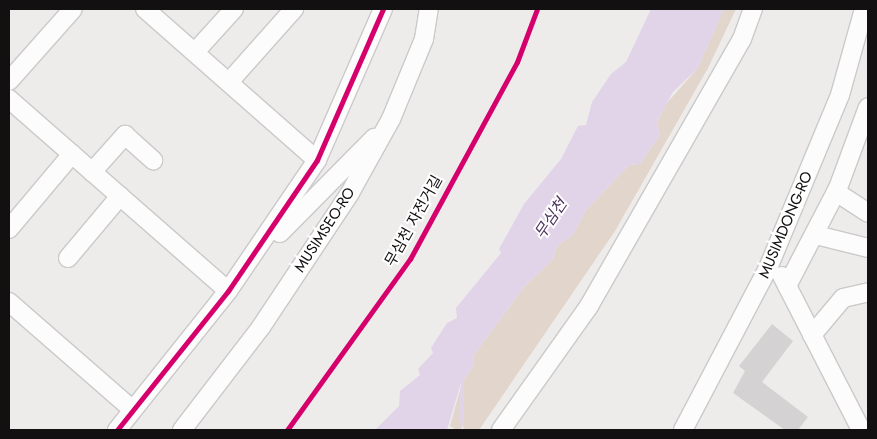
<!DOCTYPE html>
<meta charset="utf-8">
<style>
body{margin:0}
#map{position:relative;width:877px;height:439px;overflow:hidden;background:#eeebeb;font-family:Jost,"Noto Sans KR",sans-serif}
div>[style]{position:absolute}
.green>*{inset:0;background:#e1d5cc}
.water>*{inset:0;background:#e1d4e9}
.building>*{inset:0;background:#d4d2d2}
.roads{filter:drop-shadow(1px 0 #cbc9c9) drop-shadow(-1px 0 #cbc9c9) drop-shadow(0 1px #cbc9c9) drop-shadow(0 -1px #cbc9c9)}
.minor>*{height:18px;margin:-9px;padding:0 9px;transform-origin:9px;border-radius:9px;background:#fcfcfc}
.cycleway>*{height:5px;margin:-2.5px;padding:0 2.5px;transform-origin:2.5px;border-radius:2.5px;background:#d6006c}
span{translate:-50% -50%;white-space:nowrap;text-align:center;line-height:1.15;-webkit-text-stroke:4px #fff;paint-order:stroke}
.street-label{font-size:15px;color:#121011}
.water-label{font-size:16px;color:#4c325b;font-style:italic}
.frame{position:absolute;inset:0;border:10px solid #121011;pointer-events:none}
</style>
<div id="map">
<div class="green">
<i style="clip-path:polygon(724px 9px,736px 9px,708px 68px,615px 231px,479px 430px,464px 430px,464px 380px,474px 364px,473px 356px,524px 287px,553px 259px,557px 246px,573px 235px,586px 210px,629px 165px,640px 164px,660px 135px,657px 122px,666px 104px,697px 69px)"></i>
<i style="clip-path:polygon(462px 383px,462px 428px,457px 430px,450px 426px)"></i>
</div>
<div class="water">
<i style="clip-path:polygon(651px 9px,724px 9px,697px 69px,673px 92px,657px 121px,660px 135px,640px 164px,629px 165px,586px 210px,573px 235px,557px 246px,553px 259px,524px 287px,473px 356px,474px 364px,464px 380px,464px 430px,459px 416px,461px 383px,447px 430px,375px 430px,399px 406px,400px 391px,420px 375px,418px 369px,433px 353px,431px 348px,447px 323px,457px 318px,456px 308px,501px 253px,499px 249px,524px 204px,561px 159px,578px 126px,586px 125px,592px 102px,611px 74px,626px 62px)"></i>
</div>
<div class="building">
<i style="clip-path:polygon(772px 324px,793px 341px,762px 382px,808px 417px,798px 430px,785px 430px,733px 393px,745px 371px,739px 366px)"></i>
</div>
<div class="roads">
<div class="minor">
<i style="left:145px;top:9px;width:229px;rotate:41.3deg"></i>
<i style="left:195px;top:52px;width:58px;rotate:-47.8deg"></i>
<i style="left:9px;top:81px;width:96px;rotate:-48.4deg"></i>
<i style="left:229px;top:82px;width:98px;rotate:-48.3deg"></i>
<i style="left:9px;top:99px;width:291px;rotate:41.2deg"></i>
<i style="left:92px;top:172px;width:50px;rotate:-48.3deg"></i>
<i style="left:125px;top:135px;width:38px;rotate:42deg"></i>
<i style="left:836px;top:192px;width:38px;rotate:33deg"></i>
<i style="left:9px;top:229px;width:98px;rotate:-50deg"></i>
<i style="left:280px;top:233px;width:134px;rotate:-45.3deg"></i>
<i style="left:816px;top:235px;width:54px;rotate:14deg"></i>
<i style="left:68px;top:258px;width:81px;rotate:-50deg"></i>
<i style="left:782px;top:276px;width:173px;rotate:62.8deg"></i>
<i style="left:787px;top:286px;width:110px;rotate:-62.5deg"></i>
<i style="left:838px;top:188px;width:86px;rotate:-69.7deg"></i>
<i style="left:9px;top:302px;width:164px;rotate:41.1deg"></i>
<i style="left:812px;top:335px;width:48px;rotate:-50deg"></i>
<i style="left:843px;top:298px;width:26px;rotate:-13deg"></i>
<i style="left:117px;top:430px;width:178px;rotate:-51.4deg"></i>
<i style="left:228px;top:291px;width:158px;rotate:-55.8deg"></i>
<i style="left:317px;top:160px;width:165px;rotate:-66.4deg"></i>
<i style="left:182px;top:430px;width:130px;rotate:-52.5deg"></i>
<i style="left:261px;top:327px;width:161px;rotate:-56.4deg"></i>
<i style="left:350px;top:193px;width:85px;rotate:-61deg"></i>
<i style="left:391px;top:119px;width:87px;rotate:-67.6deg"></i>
<i style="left:424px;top:39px;width:30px;rotate:-81deg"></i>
<i style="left:501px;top:430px;width:152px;rotate:-54.6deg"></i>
<i style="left:589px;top:306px;width:308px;rotate:-60.2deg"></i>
<i style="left:742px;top:39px;width:32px;rotate:-70deg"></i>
<i style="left:683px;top:430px;width:183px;rotate:-62.3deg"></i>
<i style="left:768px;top:268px;width:187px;rotate:-67.4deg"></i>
<i style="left:840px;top:95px;width:89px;rotate:-74.4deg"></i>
</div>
</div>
<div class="cycleway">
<i style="left:117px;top:430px;width:178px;rotate:-51.4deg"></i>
<i style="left:228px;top:291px;width:158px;rotate:-55.8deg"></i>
<i style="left:317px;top:160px;width:165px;rotate:-66.4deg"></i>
<i style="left:287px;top:430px;width:211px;rotate:-54.3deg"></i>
<i style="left:410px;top:259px;width:224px;rotate:-61.5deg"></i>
<i style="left:517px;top:62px;width:57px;rotate:-69.3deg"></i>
</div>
<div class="street-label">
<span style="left:414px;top:221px;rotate:-61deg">무심천 자전거길</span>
<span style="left:786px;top:225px;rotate:-67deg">MUSIMDONG-RO</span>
<span style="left:325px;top:230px;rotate:-57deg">MUSIMSEO-RO</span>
</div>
<div class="water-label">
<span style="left:551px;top:219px;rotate:-56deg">무심천</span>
</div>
<div class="frame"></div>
</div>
